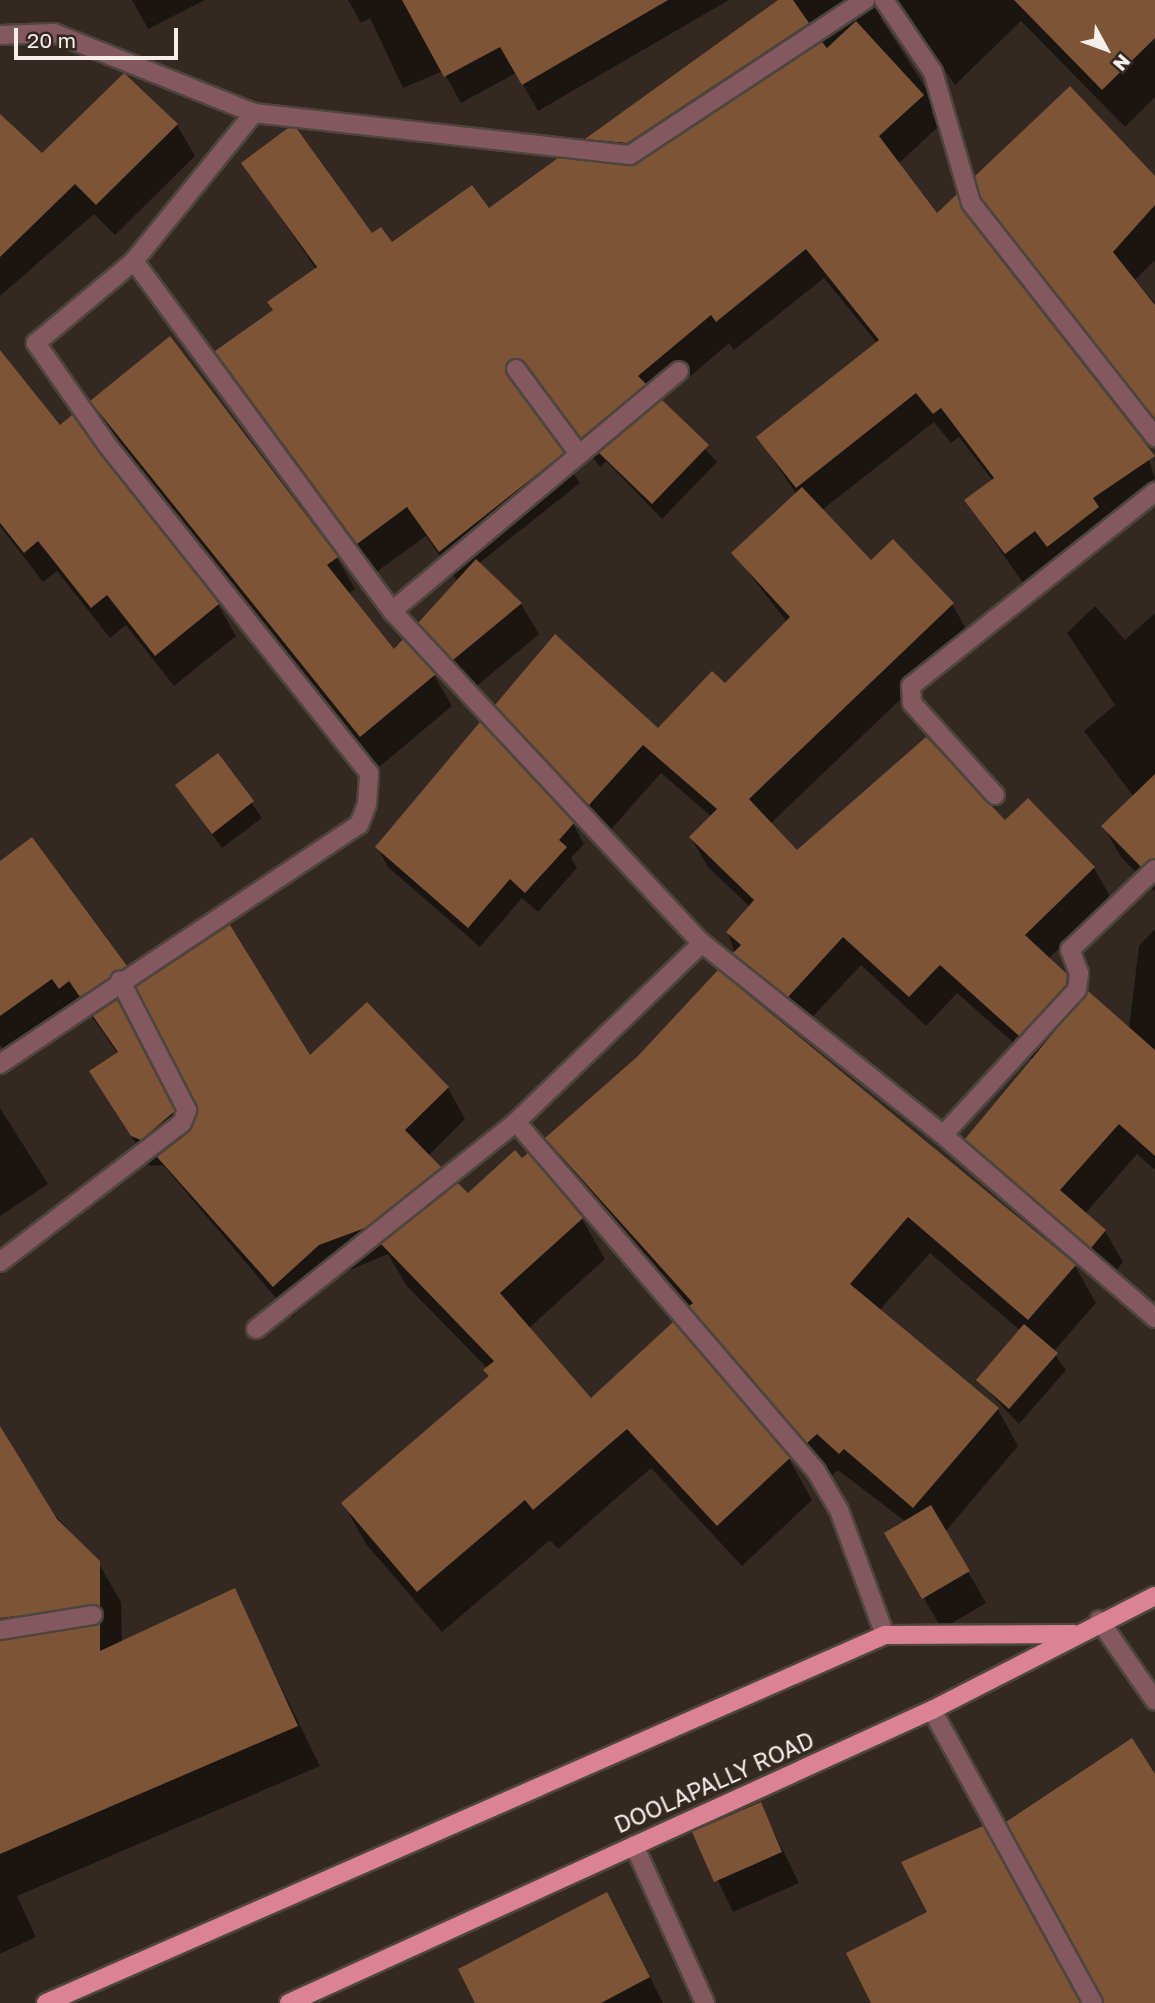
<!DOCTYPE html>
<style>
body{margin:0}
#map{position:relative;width:1155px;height:2003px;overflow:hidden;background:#332922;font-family:"Golos Text",sans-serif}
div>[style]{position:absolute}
.shadow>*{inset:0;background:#0007}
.building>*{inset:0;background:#7d5436}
.roads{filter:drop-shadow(2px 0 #4e453e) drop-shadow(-2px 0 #4e453e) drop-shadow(0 2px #4e453e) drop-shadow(0 -2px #4e453e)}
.minor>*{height:18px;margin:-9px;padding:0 9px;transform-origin:9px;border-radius:9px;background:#845860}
.major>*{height:18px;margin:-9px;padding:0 9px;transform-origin:9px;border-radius:9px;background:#db8394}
span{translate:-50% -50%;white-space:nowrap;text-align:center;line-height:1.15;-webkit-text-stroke:6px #332922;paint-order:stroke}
.street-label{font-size:23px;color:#f5eee9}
.north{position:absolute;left:1071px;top:14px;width:70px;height:70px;-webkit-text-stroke:5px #332922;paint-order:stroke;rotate:131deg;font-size:19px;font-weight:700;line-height:28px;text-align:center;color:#f5eee9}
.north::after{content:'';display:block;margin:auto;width:24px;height:32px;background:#f5eee9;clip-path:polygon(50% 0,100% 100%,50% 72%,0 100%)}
.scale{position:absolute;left:14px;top:28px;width:164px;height:32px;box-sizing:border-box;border:4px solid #f5eee9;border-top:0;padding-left:9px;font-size:21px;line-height:24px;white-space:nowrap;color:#f5eee9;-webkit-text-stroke:5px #332922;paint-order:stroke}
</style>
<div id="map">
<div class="shadow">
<i style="clip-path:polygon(132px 0,205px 0,148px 29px)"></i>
<i style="clip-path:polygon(348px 0,729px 0,538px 111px,516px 73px,461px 103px,443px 71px,403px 88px,370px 18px,361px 23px)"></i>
<i style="clip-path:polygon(781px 0,1155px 0,1155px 97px,1125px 127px,1021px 21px,955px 85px,910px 20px,880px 17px,937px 106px,931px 112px,939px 126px,898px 164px,937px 215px,956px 197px,1143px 443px,1155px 478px,1063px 573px,1053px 560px,1023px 583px,966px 501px,993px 481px,959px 437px,951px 443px,934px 422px,822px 510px,871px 562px,952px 604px,969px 634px,770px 824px,797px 853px,1005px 822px,1028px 800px,1094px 868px,1111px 898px,1048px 959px,1081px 1002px,1129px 1029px,1139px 946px,1155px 929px,1155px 1170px,1137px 1154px,1085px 1214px,1105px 1231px,1123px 1262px,1110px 1278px,985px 1170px,967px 1139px,1033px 1060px,957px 993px,926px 1026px,861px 965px,805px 1025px,752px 983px,735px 954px,728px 932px,750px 907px,708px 867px,691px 838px,712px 817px,661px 773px,607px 834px,514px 734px,497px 705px,658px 730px,725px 686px,787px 622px,734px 554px,797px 495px,758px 437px,877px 343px,824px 278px,734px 350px,729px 343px,661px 401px,717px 462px,662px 519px,606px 461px,600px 467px,544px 392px,527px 389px,524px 401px,580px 483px,478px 564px,521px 604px,539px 634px,472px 690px,421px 623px,458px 582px,426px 536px,375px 573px,217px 352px,274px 311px,316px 269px,243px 163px,392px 245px,602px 164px,588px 139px)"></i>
<i style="clip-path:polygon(124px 75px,177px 125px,195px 156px,115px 235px,94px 214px,0 296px,0 117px,42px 156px)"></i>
<i style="clip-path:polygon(1155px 178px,1155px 260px,1135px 280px,1155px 303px,1155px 424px,983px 197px)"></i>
<i style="clip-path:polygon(170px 338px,337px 558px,355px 589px,348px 594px,394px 652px,434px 675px,452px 706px,379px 767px,110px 432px,92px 401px)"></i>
<i style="clip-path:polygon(0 381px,60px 427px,218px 605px,236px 636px,174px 686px,126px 625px,110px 638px,57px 571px,43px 582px,0 526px)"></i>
<i style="clip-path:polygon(1095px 606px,1125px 640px,1155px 613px,1155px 892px,1121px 857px,1103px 826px,1134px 797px,1084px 731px,1115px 705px,1067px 633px)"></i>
<i style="clip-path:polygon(218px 755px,262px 818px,222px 848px,177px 785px)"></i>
<i style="clip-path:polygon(573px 824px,584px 844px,571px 858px,577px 868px,538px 912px,522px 898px,480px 947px,388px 867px,377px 847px)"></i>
<i style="clip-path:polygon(evenodd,0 863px,125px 967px,137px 988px,309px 1058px,448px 1088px,465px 1119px,428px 1156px,452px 1189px,582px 1219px,605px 1259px,528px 1329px,591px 1401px,673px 1324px,789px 1459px,812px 1500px,742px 1566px,651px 1468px,558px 1549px,550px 1540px,442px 1632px,366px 1544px,343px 1503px,490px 1378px,488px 1369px,406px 1285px,388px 1254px,336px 1276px,292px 1317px,163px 1165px,150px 1166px,91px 1072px,118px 1054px,88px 1011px,7px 1055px,0 1045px,0 863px,144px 997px,200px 1109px,187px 1135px,122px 1012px,144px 997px)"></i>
<i style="clip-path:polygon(639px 1058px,1075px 1266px,1096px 1303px,1053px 1352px,1066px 1370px,1019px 1424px,978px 1380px,1021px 1331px,930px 1253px,879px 1311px,996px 1406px,1018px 1446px,945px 1532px,986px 1603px,942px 1629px,886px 1534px,906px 1522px,838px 1470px,829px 1478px,568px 1175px,547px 1138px)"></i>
<i style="clip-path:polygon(0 1108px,48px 1184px,0 1216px)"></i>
<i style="clip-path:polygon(0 1455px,98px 1562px,121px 1602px,122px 1643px,234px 1591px,320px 1766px,17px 1896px,36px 1937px,0 1954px)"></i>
<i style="clip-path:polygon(760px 1804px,799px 1883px,733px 1912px,695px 1833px)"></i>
<i style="clip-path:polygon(623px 1923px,663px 2003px,477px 2003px)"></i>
</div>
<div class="building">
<i style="clip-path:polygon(402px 0,668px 0,522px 85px,500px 47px,444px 77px)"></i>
<i style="clip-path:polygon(778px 0,793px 0,809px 23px,627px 143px,585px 139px)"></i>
<i style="clip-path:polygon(1014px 0,1155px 0,1155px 38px,1102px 90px)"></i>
<i style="clip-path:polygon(856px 21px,924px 95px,879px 136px,937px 213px,957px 194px,962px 210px,1155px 456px,1093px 498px,1099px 507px,1047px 547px,1035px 531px,1005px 554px,964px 500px,994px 478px,941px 408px,933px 414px,916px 393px,796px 488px,756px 437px,879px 340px,806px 249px,716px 322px,711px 315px,638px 376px,646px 384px,581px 438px,525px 362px,510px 360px,507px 375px,564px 453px,439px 552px,407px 507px,357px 544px,215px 351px,273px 310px,267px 302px,317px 267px,241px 163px,288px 128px,297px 129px,372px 233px,381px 227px,392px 242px,472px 185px,489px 208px,558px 158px,636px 164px,822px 42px,827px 48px)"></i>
<i style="clip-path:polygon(124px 73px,178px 124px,96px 205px,75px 184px,0 257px,0 114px,42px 153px)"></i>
<i style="clip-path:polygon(1070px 86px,1155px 176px,1155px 205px,1113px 252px,1155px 305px,1155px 419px,981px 198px,975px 176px)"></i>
<i style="clip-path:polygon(170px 336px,338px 557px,327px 565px,394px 649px,403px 639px,436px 674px,360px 737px,90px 401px)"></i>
<i style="clip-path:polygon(0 350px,60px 425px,72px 415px,219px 604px,155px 656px,107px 595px,91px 608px,38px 541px,24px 553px,0 523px)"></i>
<i style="clip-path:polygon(662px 400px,709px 445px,652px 504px,599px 453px)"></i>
<i style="clip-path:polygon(802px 487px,871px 560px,893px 539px,954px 603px,749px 799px,797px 850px,926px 737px,1005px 820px,1028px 798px,1095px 867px,1025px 935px,1067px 974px,1066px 985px,1019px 1036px,940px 965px,909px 997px,843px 937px,788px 997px,733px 953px,741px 945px,726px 932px,754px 900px,689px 837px,717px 809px,643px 745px,589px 805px,495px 705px,555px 634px,658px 728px,712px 671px,725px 683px,790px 617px,731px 553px)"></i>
<i style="clip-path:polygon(476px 559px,522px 603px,453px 660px,418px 623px)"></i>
<i style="clip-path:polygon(480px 722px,574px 823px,559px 840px,567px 847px,525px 893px,510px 879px,468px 928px,375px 847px)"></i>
<i style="clip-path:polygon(218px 753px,254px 801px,212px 834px,175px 785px)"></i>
<i style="clip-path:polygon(1155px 774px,1155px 858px,1141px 867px,1101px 826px)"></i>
<i style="clip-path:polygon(32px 837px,127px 966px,80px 997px,69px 981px,59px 989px,52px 979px,0 1016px,0 861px)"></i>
<i style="clip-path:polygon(230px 925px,310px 1055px,367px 1002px,449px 1087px,405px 1130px,441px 1167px,365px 1228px,319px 1245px,273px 1287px,157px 1157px,189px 1132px,198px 1109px,136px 987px)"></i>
<i style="clip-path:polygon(718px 970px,1076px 1265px,1028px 1320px,908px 1217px,850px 1284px,999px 1408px,913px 1508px,844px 1449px,839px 1454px,817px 1434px,807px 1443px,689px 1306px,693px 1303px,545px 1138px,638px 1056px)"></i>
<i style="clip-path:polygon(1088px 991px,1155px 1050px,1155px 1156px,1119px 1124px,1060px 1190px,1106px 1230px,1091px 1248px,965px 1139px)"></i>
<i style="clip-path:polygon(117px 1000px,175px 1111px,141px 1140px,131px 1136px,89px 1071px,118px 1052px,93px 1016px)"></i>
<i style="clip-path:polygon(515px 1150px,522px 1158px,528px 1153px,583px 1218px,500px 1293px,591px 1398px,673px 1322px,790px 1458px,717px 1526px,627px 1429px,533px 1510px,525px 1500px,417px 1592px,341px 1503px,489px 1376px,483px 1370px,494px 1361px,381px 1244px,458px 1183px,468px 1193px)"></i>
<i style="clip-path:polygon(1024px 1324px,1058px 1353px,1009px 1409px,976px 1380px)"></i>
<i style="clip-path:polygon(0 1426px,57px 1519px,100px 1561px,100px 1606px,0 1618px)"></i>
<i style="clip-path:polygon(931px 1505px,970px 1571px,922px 1599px,884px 1533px)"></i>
<i style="clip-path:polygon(235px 1588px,298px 1726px,0 1854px,0 1641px,100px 1624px,100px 1651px)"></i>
<i style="clip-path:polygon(1132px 1738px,1155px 1774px,1155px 2003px,1104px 2003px,1006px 1822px)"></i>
<i style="clip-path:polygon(761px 1802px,782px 1852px,714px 1882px,692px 1832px)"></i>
<i style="clip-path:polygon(983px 1826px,1080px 2003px,871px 2003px,846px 1953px,927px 1912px,901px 1862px)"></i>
<i style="clip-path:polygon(607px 1892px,650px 1977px,601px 2003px,475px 2003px,458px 1969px)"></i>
</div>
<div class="roads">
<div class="minor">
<i style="left:884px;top:0;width:87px;rotate:55.8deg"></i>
<i style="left:933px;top:72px;width:136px;rotate:73.8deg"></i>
<i style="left:971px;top:203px;width:298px;rotate:51.8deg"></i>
<i style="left:0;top:35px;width:54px;rotate:-2.1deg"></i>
<i style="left:54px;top:33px;width:215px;rotate:21.8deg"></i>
<i style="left:254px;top:113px;width:378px;rotate:6.4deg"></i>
<i style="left:630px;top:155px;width:282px;rotate:-33.4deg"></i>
<i style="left:134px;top:261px;width:435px;rotate:53.6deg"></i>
<i style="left:392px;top:611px;width:454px;rotate:47deg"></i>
<i style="left:702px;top:943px;width:308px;rotate:38.5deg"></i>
<i style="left:943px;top:1135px;width:280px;rotate:40.8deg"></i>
<i style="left:516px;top:369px;width:106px;rotate:53.5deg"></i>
<i style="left:392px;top:611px;width:374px;rotate:-39.9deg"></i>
<i style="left:995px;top:795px;width:124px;rotate:-132.1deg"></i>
<i style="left:912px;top:703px;width:17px;rotate:-93deg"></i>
<i style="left:911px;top:686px;width:312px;rotate:-38.5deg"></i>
<i style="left:0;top:1064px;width:431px;rotate:-33.7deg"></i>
<i style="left:359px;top:825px;width:22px;rotate:-69deg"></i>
<i style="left:367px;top:804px;width:31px;rotate:-86deg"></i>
<i style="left:369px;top:773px;width:418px;rotate:-128.6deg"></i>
<i style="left:108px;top:446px;width:126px;rotate:-125deg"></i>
<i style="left:36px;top:343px;width:128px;rotate:-39.9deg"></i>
<i style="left:134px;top:261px;width:191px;rotate:-51deg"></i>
<i style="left:516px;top:1122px;width:460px;rotate:49.3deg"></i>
<i style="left:816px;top:1471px;width:45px;rotate:59.5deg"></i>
<i style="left:839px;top:1510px;width:133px;rotate:69.8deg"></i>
<i style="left:943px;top:1135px;width:197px;rotate:-47.3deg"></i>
<i style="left:1077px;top:990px;width:17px;rotate:-83deg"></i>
<i style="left:1079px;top:973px;width:25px;rotate:-111deg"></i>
<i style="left:1070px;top:950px;width:117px;rotate:-43.6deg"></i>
<i style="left:0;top:1262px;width:229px;rotate:-37.4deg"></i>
<i style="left:182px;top:1123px;width:14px;rotate:-69deg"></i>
<i style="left:187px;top:1110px;width:146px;rotate:-117.3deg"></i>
<i style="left:256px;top:1329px;width:332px;rotate:-38.5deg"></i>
<i style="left:516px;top:1122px;width:258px;rotate:-43.9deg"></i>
<i style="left:1099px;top:1620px;width:98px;rotate:55.3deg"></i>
<i style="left:0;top:1630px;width:94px;rotate:-9.2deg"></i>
<i style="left:932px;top:1710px;width:334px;rotate:61.2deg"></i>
<i style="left:634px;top:1845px;width:173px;rotate:65.8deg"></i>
</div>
<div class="major">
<i style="left:46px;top:2003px;width:916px;rotate:-23.68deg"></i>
<i style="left:885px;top:1635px;width:189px;rotate:-0.3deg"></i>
<i style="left:289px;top:2003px;width:707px;rotate:-24.5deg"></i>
<i style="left:932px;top:1710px;width:250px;rotate:-27.1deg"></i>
</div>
</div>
<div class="street-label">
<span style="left:714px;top:1782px;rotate:-24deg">DOOLAPALLY ROAD</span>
</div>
<div class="north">N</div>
<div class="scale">20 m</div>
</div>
